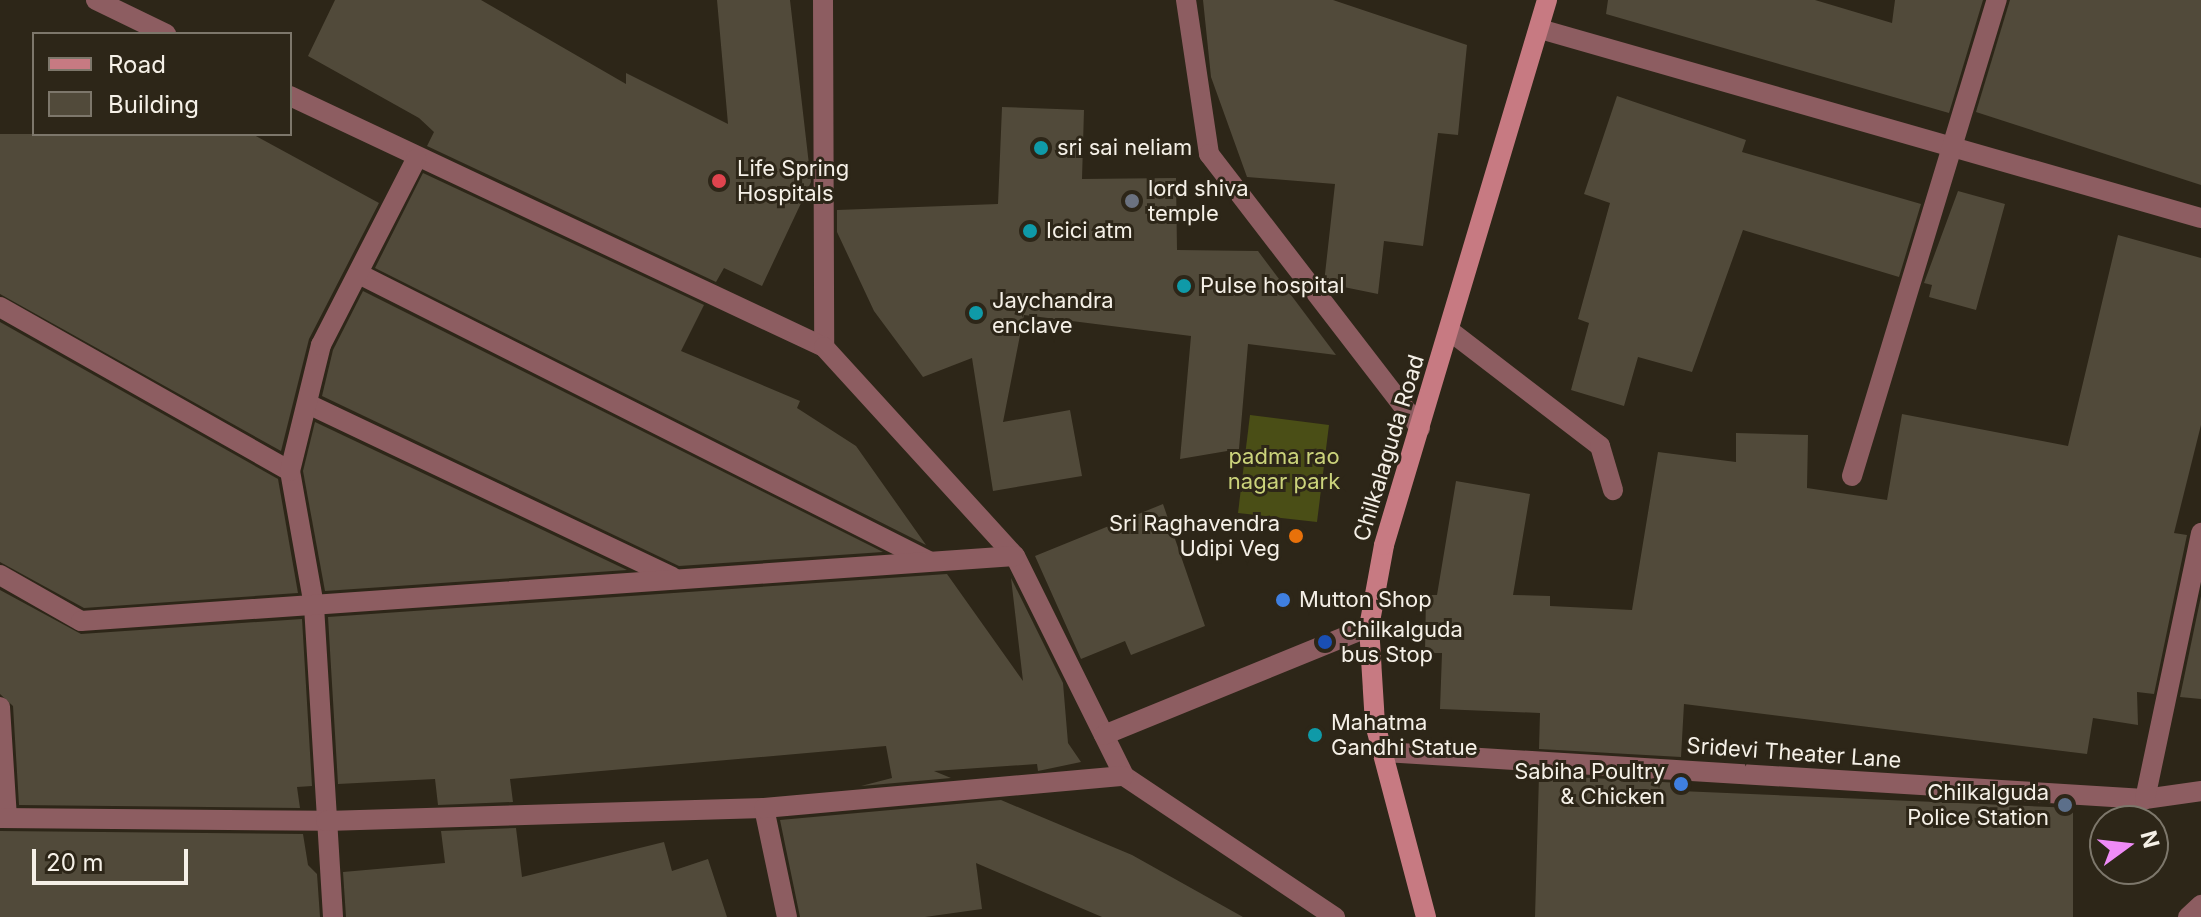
<!DOCTYPE html>
<style>
body{margin:0}
#map{position:relative;width:2201px;height:917px;overflow:hidden;background:#2d2618;font-family:Inter,sans-serif}
div>[style]{position:absolute}
.green>*{inset:0;background:#4a4e16}
.building>*{inset:0;background:#514a3a}
.minor>*{height:20px;margin:-10px;padding:0 10px;transform-origin:10px;border-radius:10px;background:#8d5d61}
.secondary>*{height:20px;margin:-10px;padding:0 10px;transform-origin:10px;border-radius:10px;background:#c77a82}
.dots>*{width:22px;height:22px;translate:-50% -50%;box-sizing:border-box;border:4px solid #2d2618;border-radius:50%}
span{translate:-50% -50%;white-space:nowrap;text-align:center;line-height:1.15;-webkit-text-stroke:6px #2d2618;paint-order:stroke}
.poi-label{font-size:22px;color:#f5f0e7}
.left{translate:0 -50%;text-align:left}
.right{translate:-100% -50%;text-align:right}
.street-label{font-size:22px;color:#f5f0e7}
.park-label{font-size:22px;color:#cbd37b}
.legend{position:absolute;left:32px;top:32px;width:260px;height:104px;box-sizing:border-box;background:#2d2618;border:2px solid #7d776b;margin:0;padding:10px 14px;list-style:none;font-size:24px;color:#f5f0e7}
.legend li{display:flex;align-items:center;gap:16px;height:40px}
.legend b{width:40px;border:2px solid #7d776b}
.north{position:absolute;left:2089px;top:805px;width:80px;height:80px;box-sizing:border-box;background:#2d2618;border:2px solid #7d776b;border-radius:50%;rotate:75deg;font-size:22px;font-weight:700;line-height:32px;text-align:center;color:#f5f0e7}
.north::after{content:'';display:block;margin:auto;width:28px;height:36px;background:#ef8bf7;clip-path:polygon(50% 0,100% 100%,50% 72%,0 100%)}
.scale{position:absolute;left:32px;top:849px;width:156px;height:36px;box-sizing:border-box;border:4px solid #f5f0e7;border-top:0;padding-left:10px;font-size:24px;line-height:28px;white-space:nowrap;color:#f5f0e7;-webkit-text-stroke:6px #2d2618;paint-order:stroke}
</style>
<div id="map">
<div class="green">
<i style="clip-path:polygon(1250px 415px,1329px 425px,1317px 522px,1238px 513px)"></i>
</div>
<div class="building">
<i style="clip-path:polygon(335px 0,481px 0,626px 84px,626px 73px,728px 124px,717px 0,790px 0,811px 182px,762px 286px,724px 268px,716px 282px,427px 146px,434px 132px,419px 118px,308px 56px)"></i>
<i style="clip-path:polygon(1203px 0,1333px 0,1467px 45px,1458px 135px,1438px 133px,1423px 246px,1384px 241px,1378px 294px,1324px 283px,1335px 184px,1247px 177px,1211px 77px)"></i>
<i style="clip-path:polygon(1608px 0,1815px 0,1892px 23px,1895px 0,1983px 0,1949px 113px,1606px 14px)"></i>
<i style="clip-path:polygon(2010px 0,2201px 0,2201px 185px,1976px 112px)"></i>
<i style="clip-path:polygon(1617px 96px,1746px 140px,1742px 152px,1921px 204px,1899px 277px,1743px 230px,1692px 372px,1638px 357px,1624px 406px,1571px 390px,1589px 323px,1578px 319px,1610px 203px,1584px 194px)"></i>
<i style="clip-path:polygon(1002px 107px,1084px 110px,1082px 179px,1176px 178px,1177px 250px,1258px 251px,1336px 355px,1248px 344px,1239px 449px,1180px 459px,1191px 336px,1024px 315px,1003px 422px,1070px 410px,1082px 476px,993px 491px,972px 358px,923px 377px,874px 311px,837px 232px,837px 210px,998px 204px)"></i>
<i style="clip-path:polygon(0 134px,252px 134px,379px 203px,309px 339px,281px 451px,0 294px)"></i>
<i style="clip-path:polygon(423px 173px,704px 305px,681px 351px,800px 401px,797px 408px,856px 446px,926px 545px,375px 268px)"></i>
<i style="clip-path:polygon(1958px 191px,2005px 204px,1976px 310px,1929px 297px,1932px 285px,1924px 283px)"></i>
<i style="clip-path:polygon(2118px 235px,2201px 258px,2201px 425px,2174px 533px,2187px 535px,2154px 694px,2137px 692px,2138px 725px,2093px 718px,2087px 754px,1684px 704px,1681px 757px,1539px 749px,1540px 713px,1440px 709px,1442px 653px,1425px 653px,1426px 595px,1437px 595px,1456px 481px,1530px 494px,1513px 595px,1550px 596px,1550px 606px,1632px 610px,1658px 452px,1736px 462px,1736px 433px,1808px 435px,1807px 488px,1887px 500px,1902px 414px,2068px 446px)"></i>
<i style="clip-path:polygon(363px 291px,883px 552px,679px 566px,322px 396px,333px 350px)"></i>
<i style="clip-path:polygon(0 322px,278px 479px,298px 593px,84px 608px,0 562px)"></i>
<i style="clip-path:polygon(315px 422px,627px 570px,325px 591px,303px 471px)"></i>
<i style="clip-path:polygon(1163px 504px,1205px 626px,1131px 655px,1125px 641px,1081px 659px,1035px 556px)"></i>
<i style="clip-path:polygon(947px 574px,1023px 681px,1011px 578px,1063px 683px,1068px 743px,1081px 762px,1038px 771px,1037px 764px,934px 771px,951px 778px,861px 786px,892px 778px,886px 746px,510px 779px,513px 802px,438px 805px,435px 779px,338px 784px,328px 617px)"></i>
<i style="clip-path:polygon(0 590px,81px 634px,302px 619px,312px 786px,297px 787px,300px 808px,19px 805px,13px 706px,0 694px)"></i>
<i style="clip-path:polygon(2201px 596px,2201px 699px,2180px 697px)"></i>
<i style="clip-path:polygon(1539px 775px,1680px 783px,1680px 791px,2073px 808px,2073px 917px,1535px 917px)"></i>
<i style="clip-path:polygon(1001px 800px,1132px 855px,1243px 917px,1102px 917px,976px 863px,982px 909px,925px 917px,800px 917px,780px 820px)"></i>
<i style="clip-path:polygon(516px 828px,522px 877px,664px 842px,672px 871px,708px 859px,727px 917px,346px 917px,343px 872px,445px 863px,441px 831px)"></i>
<i style="clip-path:polygon(0 831px,303px 834px,308px 865px,317px 874px,320px 917px,0 917px)"></i>
</div>
<div class="minor">
<i style="left:96px;top:0;width:78px;rotate:25.9deg"></i>
<i style="left:823px;top:0;width:347px;rotate:89.8deg"></i>
<i style="left:1186px;top:0;width:156px;rotate:81.5deg"></i>
<i style="left:1209px;top:154px;width:346px;rotate:52.4deg"></i>
<i style="left:1540px;top:29px;width:687px;rotate:15.96deg"></i>
<i style="left:290px;top:96px;width:590px;rotate:25.18deg"></i>
<i style="left:824px;top:347px;width:283px;rotate:47.6deg"></i>
<i style="left:1015px;top:556px;width:246px;rotate:63.6deg"></i>
<i style="left:1124px;top:776px;width:254px;rotate:33.8deg"></i>
<i style="left:361px;top:275px;width:636px;rotate:26.73deg"></i>
<i style="left:0;top:307px;width:333px;rotate:29.5deg"></i>
<i style="left:290px;top:471px;width:137px;rotate:79.9deg"></i>
<i style="left:314px;top:606px;width:312px;rotate:86.5deg"></i>
<i style="left:1450px;top:331px;width:189px;rotate:37.5deg"></i>
<i style="left:1600px;top:446px;width:46px;rotate:73.5deg"></i>
<i style="left:308px;top:404px;width:403px;rotate:25.4deg"></i>
<i style="left:290px;top:471px;width:130px;rotate:-76.2deg"></i>
<i style="left:321px;top:345px;width:209px;rotate:-62.9deg"></i>
<i style="left:1852px;top:476px;width:498px;rotate:-73.1deg"></i>
<i style="left:0;top:575px;width:93px;rotate:29.6deg"></i>
<i style="left:81px;top:621px;width:936px;rotate:-3.98deg"></i>
<i style="left:0;top:707px;width:111px;rotate:86.4deg"></i>
<i style="left:1104px;top:735px;width:286px;rotate:-22.2deg"></i>
<i style="left:1384px;top:752px;width:762px;rotate:3.53deg"></i>
<i style="left:2145px;top:799px;width:57px;rotate:-8.1deg"></i>
<i style="left:2145px;top:799px;width:272px;rotate:-78.1deg"></i>
<i style="left:764px;top:808px;width:111px;rotate:78.1deg"></i>
<i style="left:0;top:818px;width:326px;rotate:0.5deg"></i>
<i style="left:326px;top:821px;width:438px;rotate:-1.7deg"></i>
<i style="left:764px;top:808px;width:361px;rotate:-5.1deg"></i>
<i style="left:2188px;top:917px;width:18px;rotate:-43deg"></i>
</div>
<div class="secondary">
<i style="left:1426px;top:917px;width:200px;rotate:-104.8deg"></i>
<i style="left:1375px;top:724px;width:97px;rotate:-93.5deg"></i>
<i style="left:1369px;top:627px;width:83px;rotate:-79.6deg"></i>
<i style="left:1384px;top:545px;width:569px;rotate:-73.35deg"></i>
</div>
<div class="dots">
<i style="left:1041px;top:148px;background:#0f9aa8"></i>
<i style="left:719px;top:181px;background:#e0444e"></i>
<i style="left:1132px;top:201px;background:#6b7280"></i>
<i style="left:1030px;top:231px;background:#0f9aa8"></i>
<i style="left:1184px;top:286px;background:#0f9aa8"></i>
<i style="left:976px;top:313px;background:#0f9aa8"></i>
<i style="left:1296px;top:536px;background:#e8710a"></i>
<i style="left:1283px;top:600px;background:#3f7fe0"></i>
<i style="left:1325px;top:642px;background:#1a4fb4"></i>
<i style="left:1315px;top:735px;background:#0f9aa8"></i>
<i style="left:1681px;top:784px;background:#3f7fe0"></i>
<i style="left:2065px;top:805px;background:#5c6f8a"></i>
</div>
<div class="poi-label">
<span class="left" style="left:1057px;top:148px">sri sai neliam</span>
<span class="left" style="left:737px;top:181px">Life Spring<br>Hospitals</span>
<span class="left" style="left:1148px;top:201px">lord shiva<br>temple</span>
<span class="left" style="left:1046px;top:231px">Icici atm</span>
<span class="left" style="left:1200px;top:286px">Pulse hospital</span>
<span class="left" style="left:992px;top:313px">Jaychandra<br>enclave</span>
<span class="right" style="left:1280px;top:536px">Sri Raghavendra<br>Udipi Veg</span>
<span class="left" style="left:1299px;top:600px">Mutton Shop</span>
<span class="left" style="left:1341px;top:642px">Chilkalguda<br>bus Stop</span>
<span class="left" style="left:1331px;top:735px">Mahatma<br>Gandhi Statue</span>
<span class="right" style="left:1665px;top:784px">Sabiha Poultry<br>&amp; Chicken</span>
<span class="right" style="left:2049px;top:805px">Chilkalguda<br>Police Station</span>
</div>
<div class="street-label">
<span style="left:1389px;top:448px;rotate:-73deg">Chilkalaguda Road</span>
<span style="left:1794px;top:753px;rotate:4deg">Sridevi Theater Lane</span>
</div>
<div class="park-label">
<span style="left:1284px;top:469px">padma rao<br>nagar park</span>
</div>
<ul class="legend">
<li><b style="height:10px;background:#c77a82"></b>Road</li>
<li><b style="height:22px;background:#514a3a"></b>Building</li>
</ul>
<div class="north">N</div>
<div class="scale">20 m</div>
</div>
